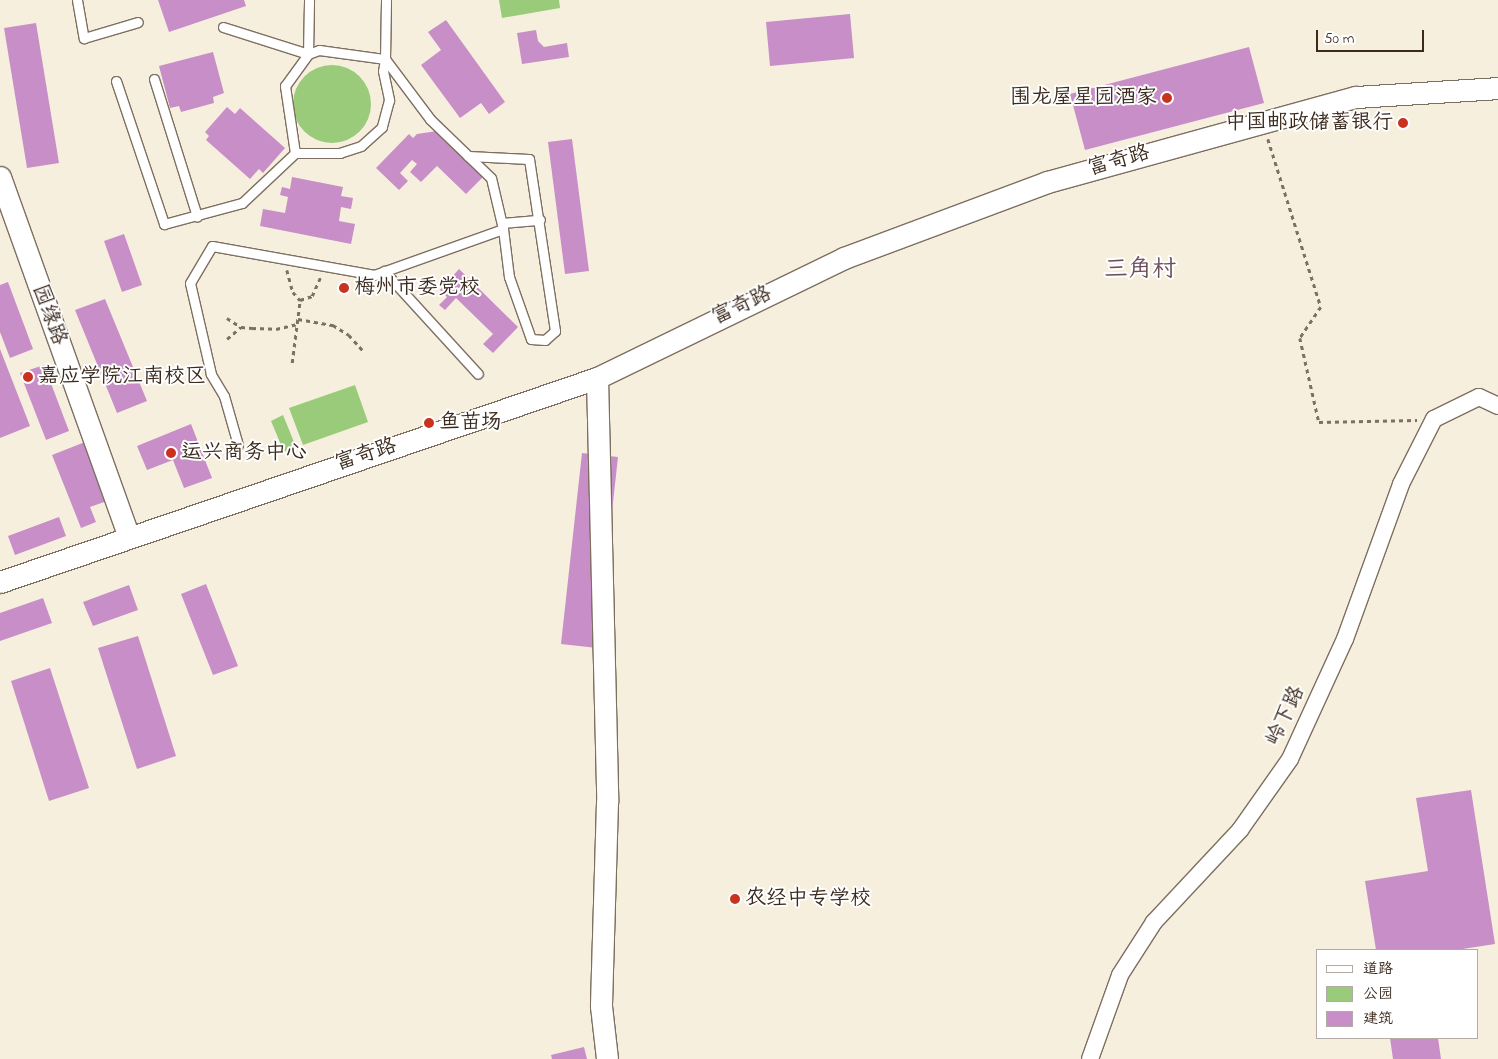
<!DOCTYPE html>
<meta charset="utf-8">
<style>
body{margin:0}
#map{position:relative;width:1498px;height:1059px;overflow:hidden;background:#f7efde;font-family:"Indie Flower","LXGW WenKai TC",sans-serif}
div>[style]{position:absolute}
.green>*{inset:0;background:#99cb7b}
.round{border-radius:50%}
.building>*{inset:0;background:#c78ec8}
.path>*{height:2.5px;margin-top:-1.25px;transform-origin:0;background:repeating-linear-gradient(90deg,#7d6f61 0 4px,transparent 0 8px)}
.roads{filter:drop-shadow(1px 0 #7d6f61) drop-shadow(-1px 0 #7d6f61) drop-shadow(0 1px #7d6f61) drop-shadow(0 -1px #7d6f61)}
.service>*{height:9px;margin:-4.5px;padding:0 4.5px;transform-origin:4.5px;border-radius:4.5px;background:#fff}
.minor>*{height:16px;margin:-8px;padding:0 8px;transform-origin:8px;border-radius:8px;background:#fff}
.tertiary>*{height:21px;margin:-10.5px;padding:0 10.5px;transform-origin:10.5px;border-radius:10.5px;background:#fff}
.dots>*{width:14px;height:14px;translate:-50% -50%;box-sizing:border-box;border:2px solid #fff;border-radius:50%}
span{translate:-50% -50%;white-space:nowrap;text-align:center;line-height:1.15;-webkit-text-stroke:4px #fff;paint-order:stroke}
.poi-label{font-size:21px;color:#3b2a1e}
.right{translate:-100% -50%;text-align:right}
.left{translate:0 -50%;text-align:left}
.street-label{font-size:21px;color:#3b2a1e}
.quarter-label{font-size:24px;color:#6c4d5a}
.legend{position:absolute;left:1316px;top:949px;width:162px;height:90px;box-sizing:border-box;background:#fff;border:1px solid #b1aaa5;margin:0;padding:6px 9px;list-style:none;font-size:15px;color:#3b2a1e}
.legend li{display:flex;align-items:center;gap:10px;height:25px}
.legend b{width:25px;border:1px solid #b1aaa5}
.scale{position:absolute;left:1316px;top:30px;width:108px;height:22px;box-sizing:border-box;border:2px solid #3b2a1e;border-top:0;padding-left:6px;font-size:15px;line-height:18px;white-space:nowrap;color:#3b2a1e;-webkit-text-stroke:4px #fff;paint-order:stroke}
</style>
<div id="map">
<div class="green">
<i style="clip-path:polygon(499px 0,559px 0,560px 8px,502px 18px)"></i>
<i class="round" style="left:293px;top:65px;width:78px;height:78px"></i>
<i style="clip-path:polygon(355px 385px,368px 422px,303px 445px,289px 408px)"></i>
<i style="clip-path:polygon(283px 415px,296px 447px,284px 452px,271px 421px)"></i>
</div>
<div class="building">
<i style="clip-path:polygon(158px 0,244px 0,246px 6px,169px 32px)"></i>
<i style="clip-path:polygon(850px 14px,854px 58px,770px 66px,766px 22px)"></i>
<i style="clip-path:polygon(446px 20px,505px 102px,489px 114px,481px 103px,460px 118px,421px 65px,441px 50px,428px 32px)"></i>
<i style="clip-path:polygon(36px 23px,59px 163px,27px 168px,4px 28px)"></i>
<i style="clip-path:polygon(536px 30px,538px 41px,544px 47px,567px 43px,569px 57px,522px 64px,517px 33px)"></i>
<i style="clip-path:polygon(1249px 47px,1264px 103px,1085px 150px,1070px 94px)"></i>
<i style="clip-path:polygon(213px 52px,224px 93px,213px 97px,214px 103px,181px 112px,179px 106px,170px 108px,159px 66px)"></i>
<i style="clip-path:polygon(227px 107px,235px 114px,240px 108px,285px 148px,263px 173px,259px 169px,250px 179px,206px 140px,209px 136px,205px 132px)"></i>
<i style="clip-path:polygon(437px 131px,483px 177px,466px 194px,437px 166px,421px 182px,410px 172px,417px 164px,412px 160px,400px 173px,408px 181px,399px 190px,376px 168px,409px 134px,413px 138px,417px 134px)"></i>
<i style="clip-path:polygon(572px 139px,589px 271px,565px 274px,548px 142px)"></i>
<i style="clip-path:polygon(292px 177px,343px 187px,341px 196px,353px 198px,351px 209px,341px 207px,339px 221px,355px 224px,351px 244px,260px 226px,263px 209px,285px 213px,288px 197px,280px 195px,282px 187px,290px 189px)"></i>
<i style="clip-path:polygon(124px 234px,142px 285px,122px 292px,104px 241px)"></i>
<i style="clip-path:polygon(459px 269px,518px 327px,493px 353px,483px 344px,493px 334px,456px 298px,445px 310px,439px 305px,447px 297px,440px 290px)"></i>
<i style="clip-path:polygon(8px 282px,33px 349px,10px 358px,0 332px,0 285px)"></i>
<i style="clip-path:polygon(105px 299px,147px 401px,117px 413px,75px 310px)"></i>
<i style="clip-path:polygon(0 349px,30px 426px,0 438px)"></i>
<i style="clip-path:polygon(44px 365px,69px 431px,46px 440px,20px 373px)"></i>
<i style="clip-path:polygon(191px 424px,212px 478px,184px 488px,173px 460px,147px 470px,137px 446px)"></i>
<i style="clip-path:polygon(85px 442px,107px 501px,90px 507px,96px 522px,81px 528px,52px 455px)"></i>
<i style="clip-path:polygon(582px 453px,618px 457px,597px 648px,561px 644px)"></i>
<i style="clip-path:polygon(59px 517px,66px 536px,15px 555px,8px 536px)"></i>
<i style="clip-path:polygon(206px 584px,238px 666px,213px 675px,181px 594px)"></i>
<i style="clip-path:polygon(129px 585px,138px 610px,93px 626px,83px 602px)"></i>
<i style="clip-path:polygon(43px 598px,52px 623px,0 641px,0 613px)"></i>
<i style="clip-path:polygon(138px 636px,176px 756px,137px 769px,98px 648px)"></i>
<i style="clip-path:polygon(50px 668px,89px 788px,49px 801px,11px 681px)"></i>
<i style="clip-path:polygon(1471px 790px,1495px 944px,1456px 950px,1376px 950px,1365px 881px,1428px 871px,1416px 798px)"></i>
<i style="clip-path:polygon(1390px 1038px,1438px 1038px,1441px 1059px,1393px 1059px)"></i>
<i style="clip-path:polygon(584px 1047px,587px 1059px,552px 1059px,551px 1055px)"></i>
</div>
<div class="path">
<i style="left:1268px;top:139px;width:176px;rotate:72.5deg"></i>
<i style="left:1321px;top:307px;width:37px;rotate:124deg"></i>
<i style="left:1300px;top:338px;width:86px;rotate:77.3deg"></i>
<i style="left:1319px;top:422px;width:98px;rotate:-1.2deg"></i>
<i style="left:287px;top:270px;width:23px;rotate:75deg"></i>
<i style="left:293px;top:292px;width:11px;rotate:49deg"></i>
<i style="left:227px;top:318px;width:17px;rotate:33deg"></i>
<i style="left:241px;top:327px;width:11px;rotate:5deg"></i>
<i style="left:252px;top:328px;width:24px;rotate:2deg"></i>
<i style="left:276px;top:329px;width:22px;rotate:-13deg"></i>
<i style="left:298px;top:319px;width:36px;rotate:10deg"></i>
<i style="left:333px;top:325px;width:19px;rotate:32deg"></i>
<i style="left:349px;top:335px;width:24px;rotate:48deg"></i>
<i style="left:227px;top:339px;width:18px;rotate:-41deg"></i>
<i style="left:292px;top:363px;width:64px;rotate:-82.8deg"></i>
<i style="left:300px;top:300px;width:13px;rotate:-18deg"></i>
<i style="left:312px;top:296px;width:22px;rotate:-66deg"></i>
</div>
<div class="roads">
<div class="service">
<i style="left:77px;top:0;width:39px;rotate:80deg"></i>
<i style="left:84px;top:38px;width:56px;rotate:-16.5deg"></i>
<i style="left:223px;top:27px;width:89px;rotate:17.6deg"></i>
<i style="left:308px;top:54px;width:12px;rotate:-20deg"></i>
<i style="left:319px;top:50px;width:67px;rotate:7.8deg"></i>
<i style="left:385px;top:59px;width:12px;rotate:99deg"></i>
<i style="left:383px;top:71px;width:30px;rotate:78deg"></i>
<i style="left:389px;top:100px;width:28px;rotate:105deg"></i>
<i style="left:382px;top:127px;width:28px;rotate:138deg"></i>
<i style="left:361px;top:146px;width:22px;rotate:162deg"></i>
<i style="left:340px;top:153px;width:45px;rotate:180deg"></i>
<i style="left:154px;top:79px;width:144px;rotate:72.6deg"></i>
<i style="left:116px;top:81px;width:151px;rotate:71.4deg"></i>
<i style="left:164px;top:224px;width:81px;rotate:-15.1deg"></i>
<i style="left:242px;top:203px;width:73px;rotate:-43.3deg"></i>
<i style="left:295px;top:153px;width:68px;rotate:-98.5deg"></i>
<i style="left:285px;top:86px;width:39px;rotate:-54deg"></i>
<i style="left:308px;top:54px;width:54px;rotate:-88.9deg"></i>
<i style="left:468px;top:156px;width:61px;rotate:2.8deg"></i>
<i style="left:529px;top:159px;width:174px;rotate:81.4deg"></i>
<i style="left:555px;top:331px;width:13px;rotate:138deg"></i>
<i style="left:545px;top:340px;width:14px;rotate:-176deg"></i>
<i style="left:531px;top:339px;width:66px;rotate:-109.5deg"></i>
<i style="left:509px;top:277px;width:48px;rotate:-97.1deg"></i>
<i style="left:502px;top:223px;width:38px;rotate:-5deg"></i>
<i style="left:384px;top:271px;width:139px;rotate:47.6deg"></i>
<i style="left:238px;top:445px;width:51px;rotate:-105.9deg"></i>
<i style="left:224px;top:396px;width:26px;rotate:-121deg"></i>
<i style="left:211px;top:374px;width:93px;rotate:-103deg"></i>
<i style="left:190px;top:283px;width:43px;rotate:-59.3deg"></i>
<i style="left:212px;top:246px;width:165px;rotate:10.1deg"></i>
<i style="left:374px;top:275px;width:137px;rotate:-19.6deg"></i>
<i style="left:503px;top:229px;width:52px;rotate:-103.2deg"></i>
<i style="left:491px;top:178px;width:85px;rotate:-136deg"></i>
<i style="left:430px;top:119px;width:75px;rotate:-126.9deg"></i>
<i style="left:385px;top:59px;width:59px;rotate:-89deg"></i>
</div>
<div class="minor">
<i style="left:1090px;top:1059px;width:89px;rotate:-70.3deg"></i>
<i style="left:1120px;top:975px;width:63px;rotate:-57.3deg"></i>
<i style="left:1154px;top:922px;width:126px;rotate:-46.9deg"></i>
<i style="left:1240px;top:830px;width:87px;rotate:-54.8deg"></i>
<i style="left:1290px;top:759px;width:132px;rotate:-65.4deg"></i>
<i style="left:1345px;top:639px;width:165px;rotate:-70.1deg"></i>
<i style="left:1401px;top:484px;width:73px;rotate:-63.1deg"></i>
<i style="left:1434px;top:419px;width:50px;rotate:-26.1deg"></i>
<i style="left:1479px;top:397px;width:21px;rotate:25deg"></i>
</div>
<div class="tertiary">
<i style="left:0;top:177px;width:382px;rotate:70.3deg"></i>
<i style="left:597px;top:378px;width:424px;rotate:88.6deg"></i>
<i style="left:607px;top:802px;width:204px;rotate:91.7deg"></i>
<i style="left:601px;top:1006px;width:53px;rotate:83.5deg"></i>
<i style="left:0;top:582px;width:631px;rotate:-18.87deg"></i>
<i style="left:597px;top:378px;width:275px;rotate:-25.9deg"></i>
<i style="left:844px;top:258px;width:217px;rotate:-20.5deg"></i>
<i style="left:1047px;top:182px;width:320px;rotate:-15.4deg"></i>
<i style="left:1356px;top:97px;width:142px;rotate:-3.6deg"></i>
</div>
</div>
<div class="dots">
<i style="left:1167px;top:98px;background:#c8321e"></i>
<i style="left:1403px;top:123px;background:#c8321e"></i>
<i style="left:344px;top:288px;background:#c8321e"></i>
<i style="left:28px;top:377px;background:#c8321e"></i>
<i style="left:429px;top:423px;background:#c8321e"></i>
<i style="left:171px;top:453px;background:#c8321e"></i>
<i style="left:735px;top:899px;background:#c8321e"></i>
</div>
<div class="poi-label">
<span class="right" style="left:1157px;top:98px">围龙屋星园酒家</span>
<span class="right" style="left:1393px;top:123px">中国邮政储蓄银行</span>
<span class="left" style="left:354px;top:288px">梅州市委党校</span>
<span class="left" style="left:38px;top:377px">嘉应学院江南校区</span>
<span class="left" style="left:439px;top:423px">鱼苗场</span>
<span class="left" style="left:181px;top:453px">运兴商务中心</span>
<span class="left" style="left:745px;top:899px">农经中专学校</span>
</div>
<div class="street-label">
<span style="left:1119px;top:161px;rotate:-16deg">富奇路</span>
<span style="left:742px;top:306px;rotate:-25deg">富奇路</span>
<span style="left:49px;top:315px;rotate:70deg">园缘路</span>
<span style="left:366px;top:455px;rotate:-18deg">富奇路</span>
<span style="left:1286px;top:716px;rotate:-65deg">岭下路</span>
</div>
<div class="quarter-label">
<span style="left:1140px;top:271px">三角村</span>
</div>
<ul class="legend">
<li><b style="height:6px;background:#fff"></b>道路</li>
<li><b style="height:14px;background:#99cb7b"></b>公园</li>
<li><b style="height:14px;background:#c78ec8"></b>建筑</li>
</ul>
<div class="scale">50 m</div>
</div>
